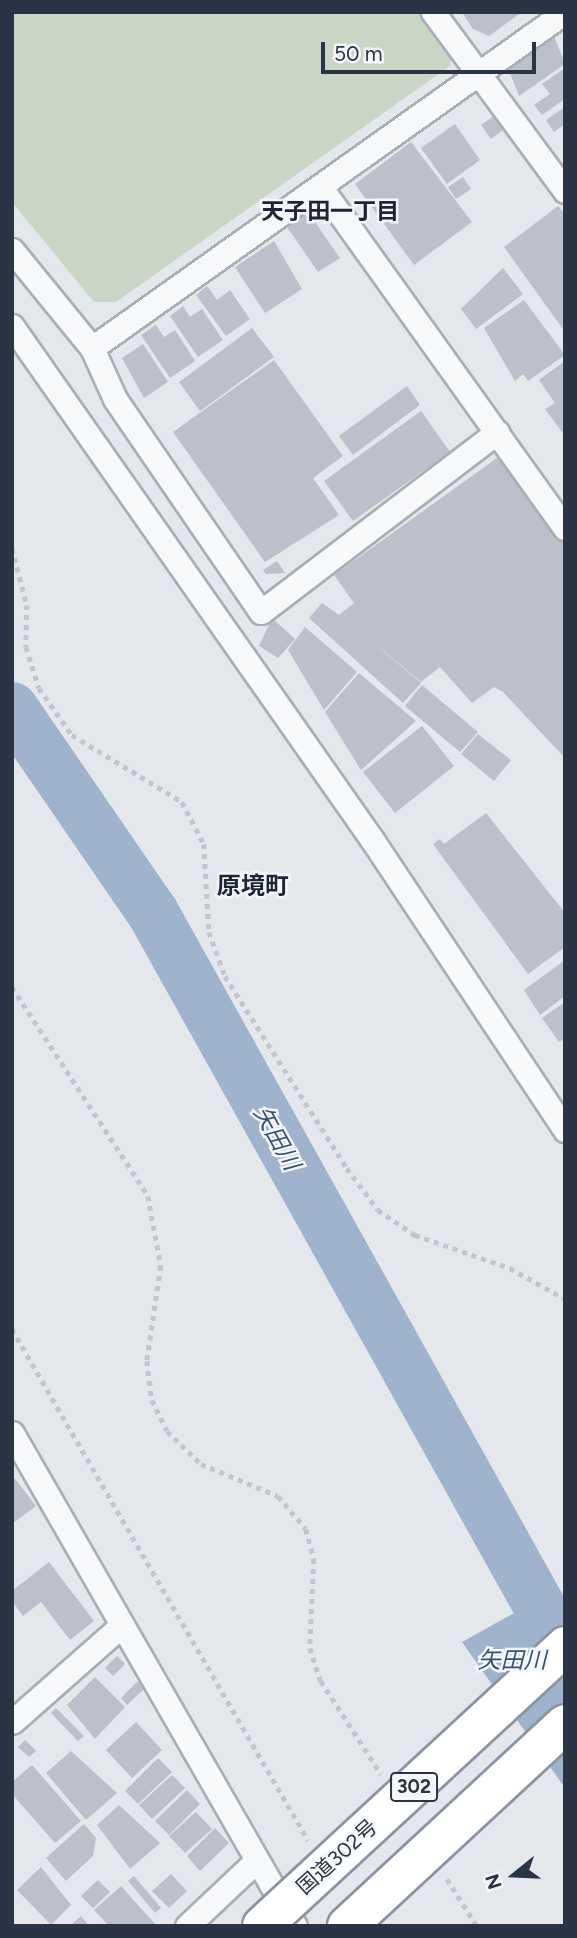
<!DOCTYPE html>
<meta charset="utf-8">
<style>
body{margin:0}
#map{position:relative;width:577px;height:1938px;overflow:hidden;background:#e4e7ec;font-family:Figtree,"Noto Sans JP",sans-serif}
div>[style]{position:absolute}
.green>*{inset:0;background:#c9d6c5}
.water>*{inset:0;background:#9fb4cc}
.river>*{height:52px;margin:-26px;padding:0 26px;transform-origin:26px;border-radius:26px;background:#9fb4cc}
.building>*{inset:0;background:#bbc0ca}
.path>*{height:4.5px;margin-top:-2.25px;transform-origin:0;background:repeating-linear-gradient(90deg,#c2c5cb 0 5px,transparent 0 10px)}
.roads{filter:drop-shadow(2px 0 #a9aeb7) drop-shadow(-2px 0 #a9aeb7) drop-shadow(0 2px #a9aeb7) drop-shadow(0 -2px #a9aeb7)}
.street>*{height:23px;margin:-11.5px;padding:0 11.5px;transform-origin:11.5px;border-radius:11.5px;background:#f7f8fa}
.bridges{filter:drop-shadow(2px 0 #8b94a3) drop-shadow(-2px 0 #8b94a3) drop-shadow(0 2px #8b94a3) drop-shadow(0 -2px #8b94a3)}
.highway-bridge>*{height:38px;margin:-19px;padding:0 19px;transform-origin:19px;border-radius:19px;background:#fff}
span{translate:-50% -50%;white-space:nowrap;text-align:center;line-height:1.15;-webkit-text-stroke:5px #f4f6f9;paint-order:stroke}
.shield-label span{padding:2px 5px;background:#f4f6f9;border:2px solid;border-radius:5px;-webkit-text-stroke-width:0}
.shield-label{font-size:19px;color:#2b3445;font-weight:700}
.street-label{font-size:21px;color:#2b3445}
.neighbourhood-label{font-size:23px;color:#1d2536;font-weight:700}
.water-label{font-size:23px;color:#34527a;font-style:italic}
.quarter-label{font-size:24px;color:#1d2536;font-weight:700}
.frame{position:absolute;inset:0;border:14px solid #2b3445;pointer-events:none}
.north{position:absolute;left:479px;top:1840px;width:70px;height:70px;-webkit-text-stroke:5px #f4f6f9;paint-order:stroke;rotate:252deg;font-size:19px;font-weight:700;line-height:28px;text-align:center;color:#2b3445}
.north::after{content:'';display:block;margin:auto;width:24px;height:32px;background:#2b3445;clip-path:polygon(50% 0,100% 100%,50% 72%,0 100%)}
.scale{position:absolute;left:321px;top:42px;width:215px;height:32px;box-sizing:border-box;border:4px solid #2b3445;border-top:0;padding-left:9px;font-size:21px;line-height:24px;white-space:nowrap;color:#2b3445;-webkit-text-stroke:5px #f4f6f9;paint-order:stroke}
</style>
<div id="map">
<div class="green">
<i style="clip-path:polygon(12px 12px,427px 12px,452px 46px,450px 66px,116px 302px,94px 302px,12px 202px)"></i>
</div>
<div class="water">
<i style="clip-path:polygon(516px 1612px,565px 1683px,565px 1788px,462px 1642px)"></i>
</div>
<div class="river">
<i style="left:12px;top:708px;width:249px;rotate:55.5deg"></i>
<i style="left:153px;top:913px;width:846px;rotate:60.86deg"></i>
</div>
<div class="building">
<i style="clip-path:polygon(522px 12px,489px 36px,473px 29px,463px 14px)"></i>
<i style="clip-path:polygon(554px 36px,565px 64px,519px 96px,508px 68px)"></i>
<i style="clip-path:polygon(565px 68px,565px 99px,542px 115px,534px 105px,550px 94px,542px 84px)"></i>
<i style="clip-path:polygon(565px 107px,565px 124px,554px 132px,546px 120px)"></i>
<i style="clip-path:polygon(497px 114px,506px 128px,491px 139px,481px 125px)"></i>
<i style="clip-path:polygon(455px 124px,480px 160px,447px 184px,421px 148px)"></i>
<i style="clip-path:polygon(411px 142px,472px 222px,414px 265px,355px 184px)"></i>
<i style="clip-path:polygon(463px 177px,471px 189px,456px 199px,448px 187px)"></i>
<i style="clip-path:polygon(558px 206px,565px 214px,565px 332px,504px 247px)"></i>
<i style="clip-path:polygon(308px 212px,340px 258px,318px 272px,287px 227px)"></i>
<i style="clip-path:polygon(274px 241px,302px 289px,265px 313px,235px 267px)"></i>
<i style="clip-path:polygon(503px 268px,523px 294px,476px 329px,461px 309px)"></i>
<i style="clip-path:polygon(207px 286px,217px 300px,230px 290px,250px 319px,226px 336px,196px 295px)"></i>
<i style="clip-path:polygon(524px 300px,565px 355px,528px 381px,523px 374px,515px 381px,484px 328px)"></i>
<i style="clip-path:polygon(183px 306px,190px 317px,202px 309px,223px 340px,198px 357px,170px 316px)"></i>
<i style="clip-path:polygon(156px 325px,164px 337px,175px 330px,195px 361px,170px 378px,141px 335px)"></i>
<i style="clip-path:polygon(252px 328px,274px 357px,200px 411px,179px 382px)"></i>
<i style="clip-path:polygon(143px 344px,168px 382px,144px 398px,122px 358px)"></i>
<i style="clip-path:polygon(274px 360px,343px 456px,313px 478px,339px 515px,265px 562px,173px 432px)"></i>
<i style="clip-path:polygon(565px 361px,565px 436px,545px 409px,555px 403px,539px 380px)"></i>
<i style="clip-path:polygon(407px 386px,420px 405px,353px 455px,339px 436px)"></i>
<i style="clip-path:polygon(421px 411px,450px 452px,353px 521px,324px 481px)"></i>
<i style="clip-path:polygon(504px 453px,565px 537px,565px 758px,503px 692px,494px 687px,472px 703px,440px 667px,421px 682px,362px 633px,421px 683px,403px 703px,309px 618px,322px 603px,339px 615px,354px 603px,334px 575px)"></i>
<i style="clip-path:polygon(277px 561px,285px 573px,266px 574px,263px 570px)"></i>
<i style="clip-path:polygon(272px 618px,295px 639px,278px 658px,259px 646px)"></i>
<i style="clip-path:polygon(305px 627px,357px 672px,324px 710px,288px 650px)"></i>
<i style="clip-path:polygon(359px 673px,416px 721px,361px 770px,325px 712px)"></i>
<i style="clip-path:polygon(422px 685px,478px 732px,460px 752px,405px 706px)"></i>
<i style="clip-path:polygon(422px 726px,454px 766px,395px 813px,363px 772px)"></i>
<i style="clip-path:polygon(478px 734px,511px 760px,494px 781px,461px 754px)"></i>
<i style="clip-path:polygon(486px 813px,565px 913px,565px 947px,528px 974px,433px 844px,440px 839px,444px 844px)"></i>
<i style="clip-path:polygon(565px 960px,565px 996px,540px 1015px,524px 990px)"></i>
<i style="clip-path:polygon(565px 1002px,565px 1038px,559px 1042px,542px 1018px)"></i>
<i style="clip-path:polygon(12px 1475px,36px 1506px,12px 1524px)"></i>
<i style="clip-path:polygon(49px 1562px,94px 1621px,70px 1640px,41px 1602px,23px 1616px,12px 1601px,12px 1591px)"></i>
<i style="clip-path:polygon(117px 1656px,125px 1664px,113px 1676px,105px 1668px)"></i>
<i style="clip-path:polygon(95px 1677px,125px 1707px,95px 1739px,67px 1705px)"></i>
<i style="clip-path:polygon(138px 1681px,145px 1688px,127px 1705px,121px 1698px)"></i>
<i style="clip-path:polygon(56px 1708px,84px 1736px,78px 1741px,51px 1713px)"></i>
<i style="clip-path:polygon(136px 1722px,162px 1750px,132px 1778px,106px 1750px)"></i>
<i style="clip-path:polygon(25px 1740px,36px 1751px,29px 1757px,18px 1747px)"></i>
<i style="clip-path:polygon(71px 1751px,117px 1793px,86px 1820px,46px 1773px)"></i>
<i style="clip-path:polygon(158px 1758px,172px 1772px,138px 1804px,125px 1791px)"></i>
<i style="clip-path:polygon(32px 1765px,81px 1821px,55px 1843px,12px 1794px,12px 1782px)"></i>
<i style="clip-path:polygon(172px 1775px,185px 1788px,152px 1819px,139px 1805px)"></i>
<i style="clip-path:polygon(187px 1790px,200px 1804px,169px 1835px,155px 1821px)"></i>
<i style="clip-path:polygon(119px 1805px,160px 1843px,130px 1869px,97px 1825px)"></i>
<i style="clip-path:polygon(196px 1812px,212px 1829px,185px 1853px,169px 1836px)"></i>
<i style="clip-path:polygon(84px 1824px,96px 1838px,93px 1856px,66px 1881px,46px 1858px)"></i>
<i style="clip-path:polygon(215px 1828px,229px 1843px,200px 1871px,187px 1856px)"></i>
<i style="clip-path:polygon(41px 1867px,71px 1905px,51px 1925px,17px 1890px)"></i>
<i style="clip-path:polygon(171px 1874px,187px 1891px,169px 1908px,152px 1891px)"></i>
<i style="clip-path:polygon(134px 1876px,161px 1908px,155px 1913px,128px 1881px)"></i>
<i style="clip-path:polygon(98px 1880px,110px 1892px,93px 1908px,81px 1896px)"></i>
<i style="clip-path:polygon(121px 1886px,155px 1924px,152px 1926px,109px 1926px,94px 1910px)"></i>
<i style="clip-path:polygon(81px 1916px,89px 1926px,70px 1926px)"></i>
</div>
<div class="path">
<i style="left:12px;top:548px;width:59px;rotate:75.3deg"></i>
<i style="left:27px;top:605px;width:42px;rotate:91.4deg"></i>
<i style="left:26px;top:647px;width:43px;rotate:72.4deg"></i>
<i style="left:39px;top:688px;width:57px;rotate:54.9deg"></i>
<i style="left:72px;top:735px;width:129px;rotate:31.3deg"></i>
<i style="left:182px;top:802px;width:47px;rotate:62.4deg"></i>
<i style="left:204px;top:844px;width:88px;rotate:86.7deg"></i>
<i style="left:209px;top:932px;width:47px;rotate:70deg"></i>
<i style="left:225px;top:976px;width:227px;rotate:57.6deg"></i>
<i style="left:347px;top:1168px;width:52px;rotate:53.6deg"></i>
<i style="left:378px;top:1210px;width:45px;rotate:34deg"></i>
<i style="left:415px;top:1235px;width:101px;rotate:19.2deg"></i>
<i style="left:510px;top:1268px;width:63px;rotate:29.4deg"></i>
<i style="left:12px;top:987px;width:249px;rotate:56.9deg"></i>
<i style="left:148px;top:1196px;width:71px;rotate:79.5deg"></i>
<i style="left:161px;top:1266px;width:96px;rotate:98.4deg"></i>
<i style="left:147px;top:1361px;width:39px;rotate:83deg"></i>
<i style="left:152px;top:1400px;width:34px;rotate:64deg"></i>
<i style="left:167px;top:1431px;width:47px;rotate:44.1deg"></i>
<i style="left:201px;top:1464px;width:83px;rotate:22.6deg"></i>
<i style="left:278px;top:1496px;width:43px;rotate:49.7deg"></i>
<i style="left:306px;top:1529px;width:31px;rotate:75deg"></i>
<i style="left:314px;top:1559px;width:89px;rotate:92.6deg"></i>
<i style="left:310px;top:1648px;width:35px;rotate:72deg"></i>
<i style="left:321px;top:1681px;width:111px;rotate:57.2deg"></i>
<i style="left:12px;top:1329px;width:591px;rotate:59.92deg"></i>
<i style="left:447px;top:1879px;width:56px;rotate:57.4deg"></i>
</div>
<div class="roads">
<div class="street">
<i style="left:433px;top:12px;width:222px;rotate:53.6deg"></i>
<i style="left:322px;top:189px;width:417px;rotate:54.4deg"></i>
<i style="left:12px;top:250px;width:127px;rotate:50.8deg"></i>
<i style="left:92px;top:348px;width:56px;rotate:65.7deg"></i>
<i style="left:115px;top:399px;width:258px;rotate:55.6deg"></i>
<i style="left:261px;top:612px;width:297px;rotate:-37.3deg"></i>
<i style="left:12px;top:326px;width:629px;rotate:54.97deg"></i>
<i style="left:373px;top:841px;width:347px;rotate:56.4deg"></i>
<i style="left:92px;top:348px;width:580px;rotate:-35.39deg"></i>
<i style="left:12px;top:1433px;width:568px;rotate:60.14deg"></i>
<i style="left:12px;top:1722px;width:145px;rotate:-41.4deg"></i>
<i style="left:187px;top:1926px;width:96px;rotate:-43.3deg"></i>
</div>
</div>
<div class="bridges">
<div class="highway-bridge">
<i style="left:262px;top:1926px;width:413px;rotate:-42.7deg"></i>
<i style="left:347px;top:1926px;width:297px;rotate:-42.8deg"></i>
</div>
</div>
<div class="shield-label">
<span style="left:414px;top:1787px">302</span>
</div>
<div class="street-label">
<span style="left:337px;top:1857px;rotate:-42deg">国道302号</span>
</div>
<div class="neighbourhood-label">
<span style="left:330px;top:211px">天子田一丁目</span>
</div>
<div class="water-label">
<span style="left:277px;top:1138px;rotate:61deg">矢田川</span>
<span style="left:512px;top:1660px">矢田川</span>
</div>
<div class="quarter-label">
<span style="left:253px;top:886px">原境町</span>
</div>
<div class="frame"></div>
<div class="north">N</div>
<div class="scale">50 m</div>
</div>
